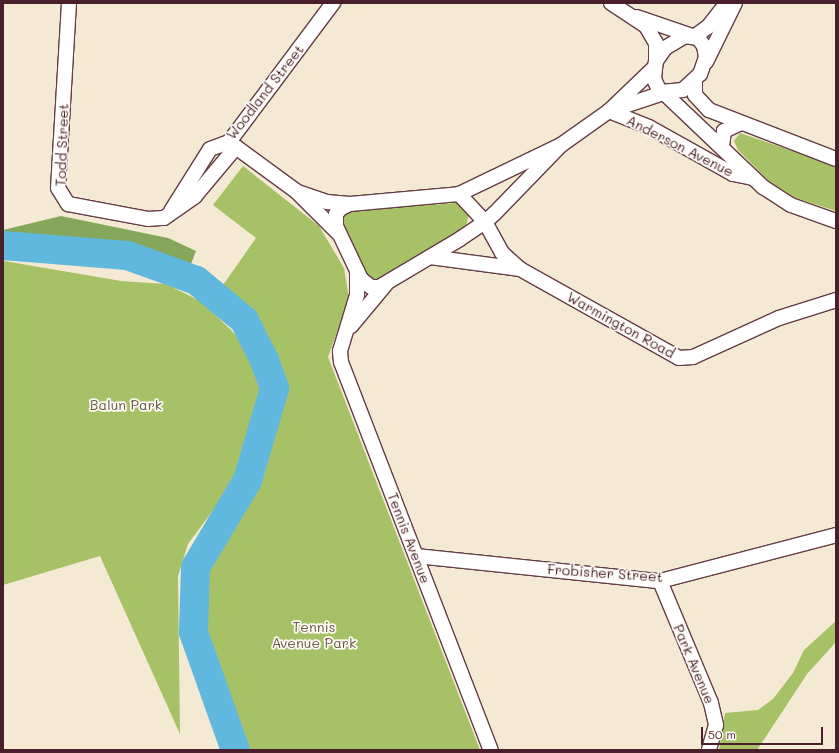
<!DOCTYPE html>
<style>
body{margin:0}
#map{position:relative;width:839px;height:753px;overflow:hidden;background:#f4e9d3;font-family:Mali,sans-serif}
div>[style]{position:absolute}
.green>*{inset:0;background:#a7c167}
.forest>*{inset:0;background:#85a75c}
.river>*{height:29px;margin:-14.5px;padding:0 14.5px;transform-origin:14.5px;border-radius:14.5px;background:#61b8de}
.roads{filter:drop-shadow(1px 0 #643d44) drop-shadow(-1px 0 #643d44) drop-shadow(0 1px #643d44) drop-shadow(0 -1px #643d44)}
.minor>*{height:14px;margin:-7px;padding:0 7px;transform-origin:7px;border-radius:7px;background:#fff}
span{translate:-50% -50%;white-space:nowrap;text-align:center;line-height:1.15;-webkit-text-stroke:3.5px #fdfcf7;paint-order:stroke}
.street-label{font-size:14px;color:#4a1f2b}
.park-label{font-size:14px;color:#6b5840}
.frame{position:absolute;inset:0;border:4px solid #4a1f2b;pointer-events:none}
.scale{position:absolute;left:701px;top:727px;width:122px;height:18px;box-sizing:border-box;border:2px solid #4a1f2b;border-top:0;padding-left:5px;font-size:12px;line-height:14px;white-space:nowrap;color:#4a1f2b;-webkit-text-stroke:3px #fdfcf7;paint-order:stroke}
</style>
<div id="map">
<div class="green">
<i style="clip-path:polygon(740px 133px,836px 166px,836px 211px,796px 198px,770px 182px,738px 150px,734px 141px)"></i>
<i style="clip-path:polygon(243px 166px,319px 226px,344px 268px,349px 298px,328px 357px,480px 750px,235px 750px,193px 632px,195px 567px,247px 480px,274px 388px,244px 320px,196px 280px,223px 285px,256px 238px,213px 205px)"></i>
<i style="clip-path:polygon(457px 203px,469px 214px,466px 226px,378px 282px,368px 278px,343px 228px,342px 219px,349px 211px)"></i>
<i style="clip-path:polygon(4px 261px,121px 281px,166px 284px,202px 302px,235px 334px,254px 359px,263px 394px,258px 412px,244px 442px,231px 486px,188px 544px,178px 576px,180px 734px,100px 556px,3px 585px)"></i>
<i style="clip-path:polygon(836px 621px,836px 642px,807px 674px,757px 750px,719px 750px,725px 713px,758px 710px,773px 699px,793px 673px,804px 650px)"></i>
</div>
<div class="forest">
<i style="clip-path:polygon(61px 216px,168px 238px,196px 251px,189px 269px,139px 252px,3px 241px,3px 230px)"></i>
</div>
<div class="river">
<i style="left:3px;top:245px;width:124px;rotate:4.6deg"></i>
<i style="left:127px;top:255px;width:73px;rotate:19.9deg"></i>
<i style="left:196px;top:280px;width:62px;rotate:39.8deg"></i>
<i style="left:244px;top:320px;width:45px;rotate:63.4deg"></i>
<i style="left:264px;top:360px;width:30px;rotate:70deg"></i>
<i style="left:274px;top:388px;width:96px;rotate:106.4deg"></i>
<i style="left:247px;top:480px;width:101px;rotate:120.9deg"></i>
<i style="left:195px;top:567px;width:65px;rotate:91.8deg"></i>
<i style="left:193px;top:632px;width:125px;rotate:70.4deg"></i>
</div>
<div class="roads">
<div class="minor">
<i style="left:69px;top:3px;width:185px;rotate:93.4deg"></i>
<i style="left:58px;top:188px;width:19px;rotate:58deg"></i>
<i style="left:68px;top:204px;width:81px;rotate:10.6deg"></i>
<i style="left:148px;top:219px;width:16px;rotate:-4deg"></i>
<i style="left:164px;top:218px;width:38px;rotate:-35deg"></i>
<i style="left:195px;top:196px;width:64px;rotate:-50.1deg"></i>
<i style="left:611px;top:3px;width:42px;rotate:33.3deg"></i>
<i style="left:646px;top:26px;width:20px;rotate:60deg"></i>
<i style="left:656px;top:43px;width:18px;rotate:90deg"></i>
<i style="left:637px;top:17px;width:58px;rotate:19.1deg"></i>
<i style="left:685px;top:36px;width:13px;rotate:9deg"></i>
<i style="left:698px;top:38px;width:10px;rotate:53deg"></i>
<i style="left:704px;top:46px;width:11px;rotate:80deg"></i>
<i style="left:706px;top:57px;width:18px;rotate:109deg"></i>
<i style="left:700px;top:74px;width:23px;rotate:137deg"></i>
<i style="left:683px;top:90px;width:23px;rotate:175deg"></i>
<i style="left:660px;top:92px;width:14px;rotate:-115deg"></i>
<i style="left:654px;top:79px;width:18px;rotate:-84deg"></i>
<i style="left:656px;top:61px;width:16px;rotate:-55deg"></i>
<i style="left:665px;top:48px;width:23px;rotate:-31deg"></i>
<i style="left:694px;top:37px;width:17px;rotate:-36deg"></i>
<i style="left:708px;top:27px;width:31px;rotate:-52deg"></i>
<i style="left:706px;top:62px;width:66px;rotate:-63.8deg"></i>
<i style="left:695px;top:81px;width:14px;rotate:90deg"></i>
<i style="left:695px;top:95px;width:21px;rotate:47deg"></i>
<i style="left:709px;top:110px;width:136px;rotate:21.1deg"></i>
<i style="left:664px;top:93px;width:137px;rotate:43.5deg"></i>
<i style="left:763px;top:187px;width:33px;rotate:33deg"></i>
<i style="left:791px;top:205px;width:48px;rotate:19.6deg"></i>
<i style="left:609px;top:111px;width:43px;rotate:21.8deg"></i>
<i style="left:649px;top:127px;width:96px;rotate:29.2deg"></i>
<i style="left:733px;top:174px;width:20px;rotate:11deg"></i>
<i style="left:609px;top:111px;width:57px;rotate:-18.4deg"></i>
<i style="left:229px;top:142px;width:83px;rotate:36.2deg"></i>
<i style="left:296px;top:191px;width:61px;rotate:45deg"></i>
<i style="left:561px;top:145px;width:95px;rotate:134.1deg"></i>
<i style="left:495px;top:213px;width:13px;rotate:138deg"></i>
<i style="left:485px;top:222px;width:30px;rotate:146deg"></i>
<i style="left:460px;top:239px;width:94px;rotate:149.3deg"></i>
<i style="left:379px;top:287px;width:8px;rotate:180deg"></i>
<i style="left:371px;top:287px;width:13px;rotate:-141deg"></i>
<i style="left:361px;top:279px;width:59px;rotate:-115.3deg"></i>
<i style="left:336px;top:226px;width:12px;rotate:-90deg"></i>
<i style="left:336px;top:214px;width:8px;rotate:-50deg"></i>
<i style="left:341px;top:208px;width:10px;rotate:-24deg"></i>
<i style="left:350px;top:204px;width:109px;rotate:-5.2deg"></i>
<i style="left:459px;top:194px;width:38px;rotate:47deg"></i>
<i style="left:485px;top:222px;width:35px;rotate:61deg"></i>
<i style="left:502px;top:253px;width:24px;rotate:42deg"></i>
<i style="left:520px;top:269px;width:182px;rotate:29.2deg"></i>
<i style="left:679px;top:358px;width:14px;rotate:-4deg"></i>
<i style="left:693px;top:357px;width:94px;rotate:-24.4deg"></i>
<i style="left:779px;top:318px;width:60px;rotate:-17.5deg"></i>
<i style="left:722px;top:147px;width:16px;rotate:-83deg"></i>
<i style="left:724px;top:131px;width:19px;rotate:-25deg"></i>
<i style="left:298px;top:192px;width:31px;rotate:19deg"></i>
<i style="left:327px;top:202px;width:23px;rotate:5deg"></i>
<i style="left:459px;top:194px;width:113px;rotate:-25.7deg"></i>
<i style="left:561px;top:145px;width:59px;rotate:-35.3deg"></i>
<i style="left:609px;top:111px;width:62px;rotate:-43.7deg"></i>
<i style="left:171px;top:211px;width:73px;rotate:-57.8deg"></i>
<i style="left:210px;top:149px;width:20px;rotate:-20deg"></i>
<i style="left:229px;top:142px;width:174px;rotate:-53.2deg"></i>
<i style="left:430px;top:257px;width:91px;rotate:7.6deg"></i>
<i style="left:357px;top:271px;width:24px;rotate:90deg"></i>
<i style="left:357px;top:295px;width:59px;rotate:106.9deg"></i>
<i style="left:340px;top:351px;width:11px;rotate:85deg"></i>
<i style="left:341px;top:362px;width:416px;rotate:68.9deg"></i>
<i style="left:351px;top:326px;width:55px;rotate:-50.2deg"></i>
<i style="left:416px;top:556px;width:245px;rotate:5.9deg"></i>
<i style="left:660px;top:581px;width:182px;rotate:-14.6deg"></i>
<i style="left:660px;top:581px;width:132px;rotate:67.3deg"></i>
<i style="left:711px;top:703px;width:23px;rotate:77deg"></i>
<i style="left:716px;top:725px;width:26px;rotate:106deg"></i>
</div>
</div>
<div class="street-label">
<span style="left:265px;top:92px;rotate:-52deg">Woodland Street</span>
<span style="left:62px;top:145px;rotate:-88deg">Todd Street</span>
<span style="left:680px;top:146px;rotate:27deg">Anderson Avenue</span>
<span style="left:621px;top:325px;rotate:29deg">Warmington Road</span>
<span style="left:409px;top:538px;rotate:69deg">Tennis Avenue</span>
<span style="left:605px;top:573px;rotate:4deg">Frobisher Street</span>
<span style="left:694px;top:664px;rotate:67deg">Park Avenue</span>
</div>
<div class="park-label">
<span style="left:126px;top:405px">Balun Park</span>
<span style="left:314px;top:635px">Tennis<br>Avenue Park</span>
</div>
<div class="frame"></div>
<div class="scale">50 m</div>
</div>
